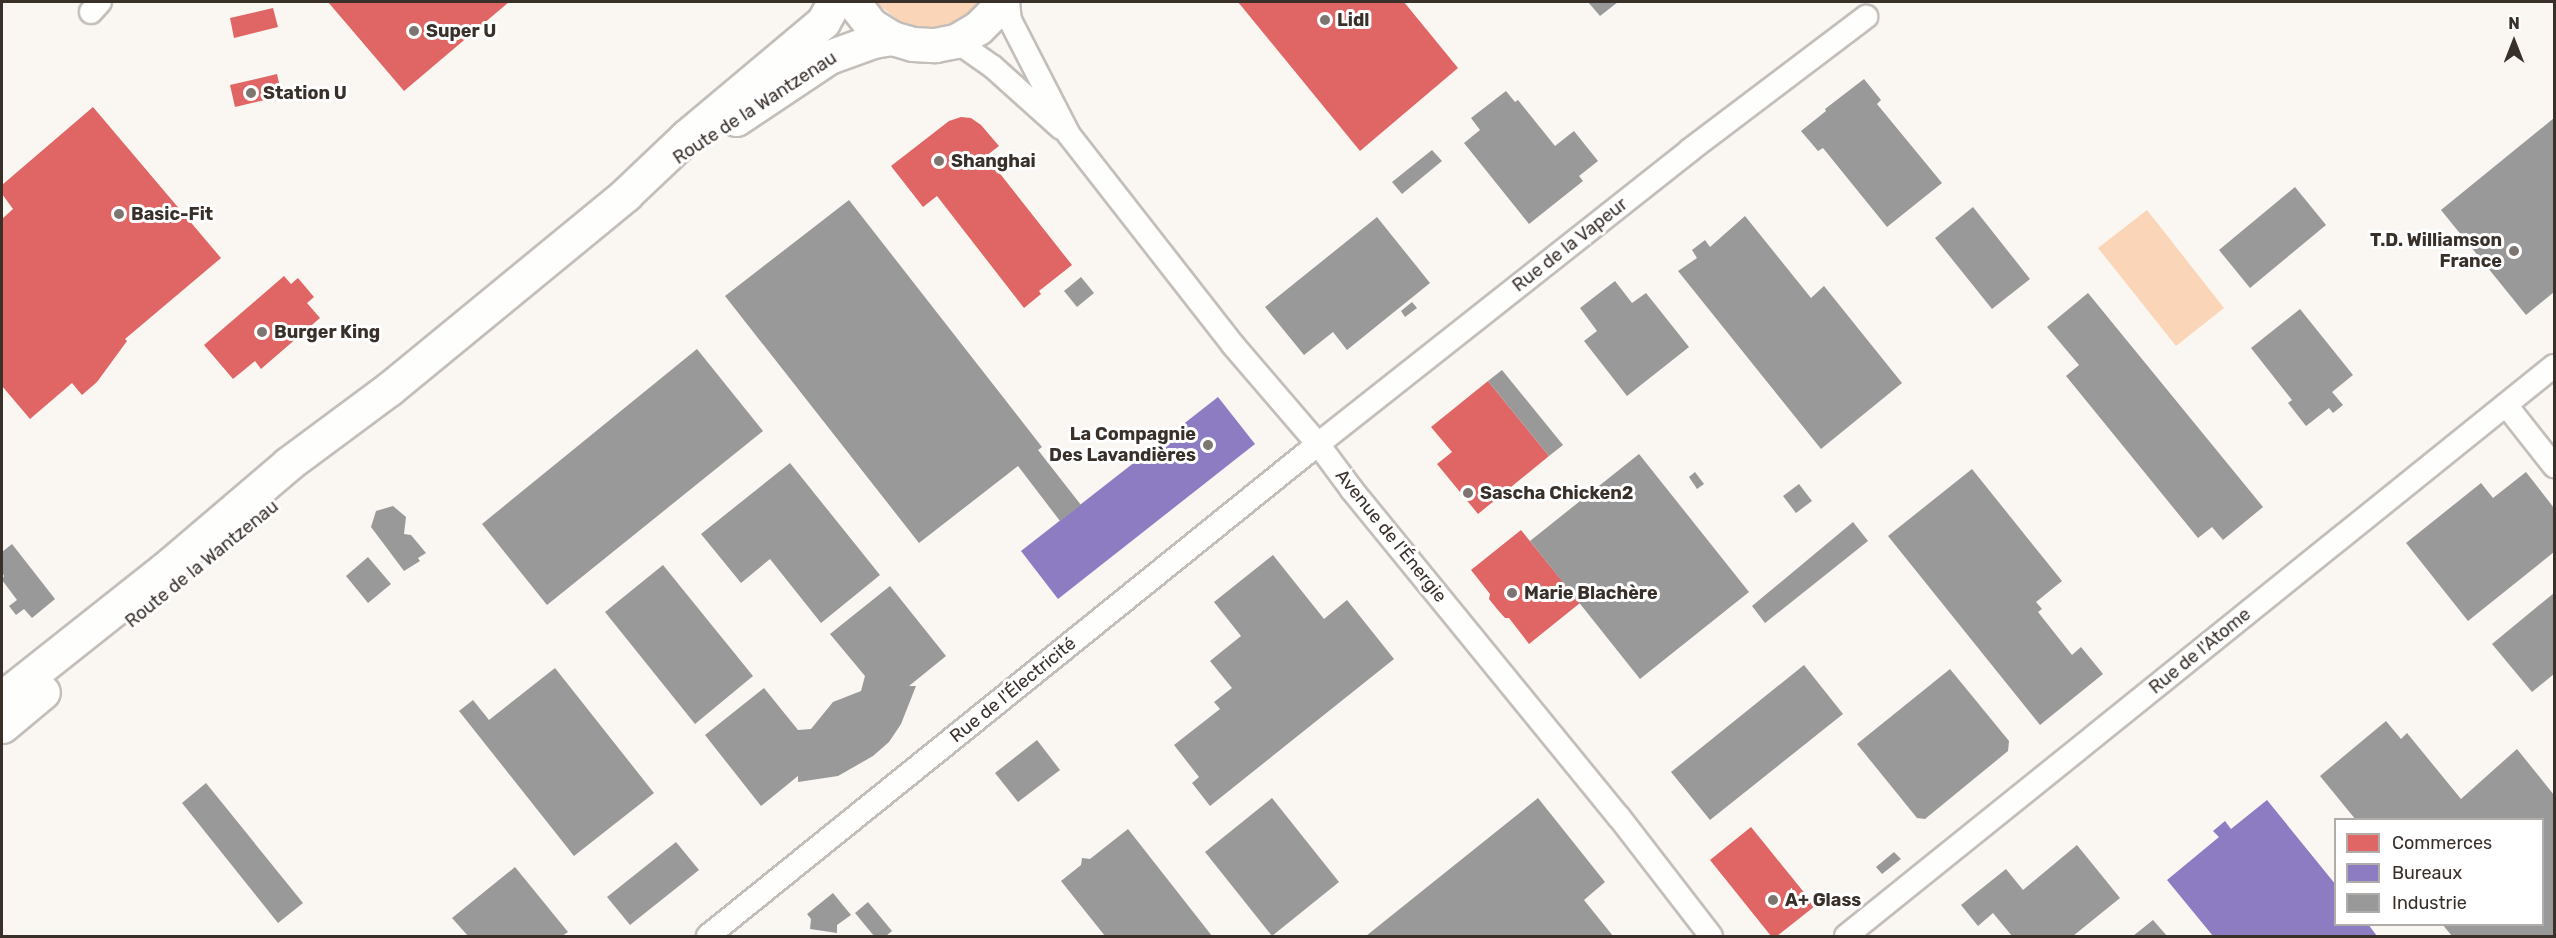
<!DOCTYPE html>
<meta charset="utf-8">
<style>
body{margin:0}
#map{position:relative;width:2556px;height:938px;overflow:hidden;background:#faf6f2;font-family:Rubik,sans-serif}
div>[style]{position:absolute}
.green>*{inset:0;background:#fbd5b7}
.shops>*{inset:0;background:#e06666}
.offices>*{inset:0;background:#8e7cc3}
.industry>*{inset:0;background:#999}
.roads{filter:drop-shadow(2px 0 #c4beba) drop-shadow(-2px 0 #c4beba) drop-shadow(0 2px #c4beba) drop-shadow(0 -2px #c4beba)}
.street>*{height:22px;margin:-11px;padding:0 11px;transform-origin:11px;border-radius:11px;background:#fefefd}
.secondary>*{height:33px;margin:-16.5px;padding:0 16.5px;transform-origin:16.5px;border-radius:16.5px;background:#fefefd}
.dots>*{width:16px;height:16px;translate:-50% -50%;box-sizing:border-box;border:3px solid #fff;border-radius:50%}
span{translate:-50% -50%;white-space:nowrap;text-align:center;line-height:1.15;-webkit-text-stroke:6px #fff;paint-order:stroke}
.poi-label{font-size:18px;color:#39302a;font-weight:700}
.left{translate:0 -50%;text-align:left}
.right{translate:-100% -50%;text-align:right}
.street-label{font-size:18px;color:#39302a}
.frame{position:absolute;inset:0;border:3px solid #39302a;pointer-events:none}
.legend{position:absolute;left:2334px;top:818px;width:210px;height:108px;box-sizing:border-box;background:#fff;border:2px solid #b0acaa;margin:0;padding:8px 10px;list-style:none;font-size:18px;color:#39302a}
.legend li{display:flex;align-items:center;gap:12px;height:30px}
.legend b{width:30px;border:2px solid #b0acaa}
.north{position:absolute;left:2484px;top:12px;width:60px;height:60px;-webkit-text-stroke:4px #fff;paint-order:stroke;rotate:0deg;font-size:16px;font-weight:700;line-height:24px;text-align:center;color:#39302a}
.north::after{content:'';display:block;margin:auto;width:21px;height:27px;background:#39302a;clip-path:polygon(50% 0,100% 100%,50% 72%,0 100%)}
</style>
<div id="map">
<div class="green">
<i style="clip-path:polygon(875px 2px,985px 2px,955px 24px,937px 28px,919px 28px,902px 23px)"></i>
<i style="clip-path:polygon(2147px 210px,2224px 308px,2176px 346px,2098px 248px)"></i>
</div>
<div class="shops">
<i style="clip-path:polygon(328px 2px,509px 2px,404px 91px)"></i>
<i style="clip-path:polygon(1238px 2px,1404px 2px,1458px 68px,1360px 151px)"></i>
<i style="clip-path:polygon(273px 8px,278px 27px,234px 38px,230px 18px)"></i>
<i style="clip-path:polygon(277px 74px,282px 96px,235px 107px,230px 85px)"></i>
<i style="clip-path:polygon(93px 107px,221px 258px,125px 339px,127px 341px,97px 382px,82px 395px,72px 383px,30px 419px,2px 386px,2px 219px,13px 209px,2px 194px,2px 185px)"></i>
<i style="clip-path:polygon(961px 117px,971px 118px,981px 125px,999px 146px,986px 156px,1072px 265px,1039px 291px,1041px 294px,1024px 308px,937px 196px,923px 207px,891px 166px,949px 121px)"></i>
<i style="clip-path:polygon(284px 276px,291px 284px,298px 278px,314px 297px,307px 303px,320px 318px,261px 369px,255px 361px,233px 379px,204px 345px)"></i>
<i style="clip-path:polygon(1488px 381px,1549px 456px,1478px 514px,1437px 464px,1452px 452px,1431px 427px)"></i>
<i style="clip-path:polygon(1521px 530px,1580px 603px,1529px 644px,1509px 618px,1505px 618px,1497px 609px,1489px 599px,1490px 594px,1471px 570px)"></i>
<i style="clip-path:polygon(1751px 827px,1815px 906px,1777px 936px,1771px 936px,1710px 860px)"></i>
</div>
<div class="offices">
<i style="clip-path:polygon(1218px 397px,1255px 444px,1058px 599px,1021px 551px)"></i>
<i style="clip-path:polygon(2267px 800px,2336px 885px,2336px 924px,2368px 924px,2377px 936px,2213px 936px,2167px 880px,2219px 837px,2213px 831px,2225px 821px,2231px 829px)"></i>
</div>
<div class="industry">
<i style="clip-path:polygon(1588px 2px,1618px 2px,1600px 16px)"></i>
<i style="clip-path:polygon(1864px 79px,1881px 100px,1877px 104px,1942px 183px,1887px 227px,1823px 148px,1818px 151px,1801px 131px,1826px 111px,1825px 109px)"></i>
<i style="clip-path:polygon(1506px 91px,1515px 102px,1518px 100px,1555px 146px,1574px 131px,1598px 161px,1579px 176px,1583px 181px,1529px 224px,1464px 143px,1480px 130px,1471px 118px)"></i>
<i style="clip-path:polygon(2554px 118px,2554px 292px,2526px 315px,2441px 210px)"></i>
<i style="clip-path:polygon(1432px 150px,1442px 161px,1402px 194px,1392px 182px)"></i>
<i style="clip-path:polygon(2295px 187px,2326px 225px,2250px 288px,2219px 250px)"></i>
<i style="clip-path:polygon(849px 200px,1042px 447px,1038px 450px,1081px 505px,1060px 521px,1018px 466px,919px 543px,725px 296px)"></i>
<i style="clip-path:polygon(1973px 207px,2030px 279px,1992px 309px,1935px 238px)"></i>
<i style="clip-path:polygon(1745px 216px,1811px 298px,1824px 286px,1902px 383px,1821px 449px,1678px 271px,1697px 258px,1692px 250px,1705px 240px,1710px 247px)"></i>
<i style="clip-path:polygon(1377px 217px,1430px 283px,1347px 350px,1333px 332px,1304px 355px,1265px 307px)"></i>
<i style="clip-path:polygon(1081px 277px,1094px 293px,1077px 307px,1064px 291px)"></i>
<i style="clip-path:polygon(1615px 281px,1632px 303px,1646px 293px,1689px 347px,1627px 396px,1584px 341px,1597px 331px,1580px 308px)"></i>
<i style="clip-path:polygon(2088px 293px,2263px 507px,2223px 540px,2212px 527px,2198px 538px,2066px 376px,2079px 365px,2047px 327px)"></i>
<i style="clip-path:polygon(1412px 302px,1417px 308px,1405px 317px,1401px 311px)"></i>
<i style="clip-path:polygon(2300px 309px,2353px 375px,2332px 392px,2343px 405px,2333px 413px,2329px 408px,2306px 426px,2288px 403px,2292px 400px,2251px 348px)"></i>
<i style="clip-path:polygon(697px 349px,763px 431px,547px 605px,482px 524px)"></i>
<i style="clip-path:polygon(1502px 370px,1563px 445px,1549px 456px,1488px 381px)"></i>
<i style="clip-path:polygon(1639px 454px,1749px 592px,1640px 679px,1530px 541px)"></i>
<i style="clip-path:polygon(790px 463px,880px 575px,821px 623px,770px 559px,741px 583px,701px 534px)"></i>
<i style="clip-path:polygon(1972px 469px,2062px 581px,2036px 602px,2042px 609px,2038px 612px,2072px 655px,2081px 647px,2103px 674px,2040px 725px,1888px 536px)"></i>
<i style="clip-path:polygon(1695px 472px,1704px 484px,1697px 489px,1689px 477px)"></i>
<i style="clip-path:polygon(2526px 472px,2554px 508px,2554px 552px,2468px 621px,2406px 543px,2481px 483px,2493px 498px)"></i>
<i style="clip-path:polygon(1799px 484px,1812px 501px,1796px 513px,1783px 496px)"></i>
<i style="clip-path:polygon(393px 506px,406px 517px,404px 534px,411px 535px,426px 553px,418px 558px,420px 561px,404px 571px,371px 527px,376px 511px)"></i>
<i style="clip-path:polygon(1853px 522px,1868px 541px,1765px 623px,1752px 606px)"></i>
<i style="clip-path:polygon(12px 544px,55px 599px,32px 618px,24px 609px,16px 615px,9px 606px,17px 600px,2px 580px,4px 576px,2px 572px,2px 552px)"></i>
<i style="clip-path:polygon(1273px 555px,1324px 619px,1347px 600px,1394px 659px,1210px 806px,1192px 783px,1199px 777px,1174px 745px,1220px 709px,1214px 702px,1232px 688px,1210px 661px,1241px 636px,1214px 602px)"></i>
<i style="clip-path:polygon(368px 557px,391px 584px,368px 603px,346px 576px)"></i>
<i style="clip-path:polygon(663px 565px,753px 676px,695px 724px,605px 612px)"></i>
<i style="clip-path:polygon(890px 586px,946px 656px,909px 686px,916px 686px,901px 724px,889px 742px,873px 756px,838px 776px,798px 782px,798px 776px,761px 806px,705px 735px,764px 688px,798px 730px,811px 729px,833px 702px,861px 691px,865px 676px,830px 634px)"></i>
<i style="clip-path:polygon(2554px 593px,2554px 674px,2532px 692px,2492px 644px)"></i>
<i style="clip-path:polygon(1804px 665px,1843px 714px,1710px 820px,1671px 772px)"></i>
<i style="clip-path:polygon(555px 668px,654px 793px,574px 856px,459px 711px,473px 700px,489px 720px)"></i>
<i style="clip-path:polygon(1950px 669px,2009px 741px,2008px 751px,1925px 819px,1917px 818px,1857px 744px)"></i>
<i style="clip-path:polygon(2386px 721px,2401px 739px,2407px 733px,2461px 799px,2517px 749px,2554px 795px,2554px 936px,2452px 936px,2442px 924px,2542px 924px,2542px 820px,2356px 820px,2320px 776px)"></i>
<i style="clip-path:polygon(1037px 740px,1060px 770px,1018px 802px,995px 773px)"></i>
<i style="clip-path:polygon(206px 783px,303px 903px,278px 923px,182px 803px)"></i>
<i style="clip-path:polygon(1272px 798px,1339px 882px,1272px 936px,1205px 852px)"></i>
<i style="clip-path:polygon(1538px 798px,1605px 882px,1584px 900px,1613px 936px,1366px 936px)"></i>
<i style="clip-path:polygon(1128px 829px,1212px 936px,1105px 936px,1061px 881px,1081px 865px,1082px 858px,1090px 859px)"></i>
<i style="clip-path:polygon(676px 842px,699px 870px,630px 925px,607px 897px)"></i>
<i style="clip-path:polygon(2077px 845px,2120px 898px,2073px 936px,2012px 936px,1993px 913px,1978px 926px,1961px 905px,2006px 869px,2023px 890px)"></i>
<i style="clip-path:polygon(1894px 852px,1901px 859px,1882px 874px,1876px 867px)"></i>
<i style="clip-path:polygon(515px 867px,568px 932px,562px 936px,468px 936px,452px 918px)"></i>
<i style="clip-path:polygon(833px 893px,851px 915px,837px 925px,837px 933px,810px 929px,811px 919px,807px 914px)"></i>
<i style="clip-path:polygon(868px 902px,892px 931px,886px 936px,874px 936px,855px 913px)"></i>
<i style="clip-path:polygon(2153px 920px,2167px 936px,2133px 936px)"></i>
</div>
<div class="roads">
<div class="street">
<i style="left:1008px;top:2px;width:18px;rotate:84deg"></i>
<i style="left:1010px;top:20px;width:129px;rotate:62.8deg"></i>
<i style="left:1069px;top:135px;width:266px;rotate:52deg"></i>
<i style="left:1233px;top:345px;width:130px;rotate:49.4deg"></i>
<i style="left:1318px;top:444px;width:57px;rotate:53.5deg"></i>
<i style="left:1352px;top:490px;width:422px;rotate:50.8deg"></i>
<i style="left:1619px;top:817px;width:150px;rotate:52.3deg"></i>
<i style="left:91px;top:12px;width:13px;rotate:-48deg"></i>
<i style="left:956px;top:41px;width:45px;rotate:35.1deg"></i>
<i style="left:993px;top:67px;width:91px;rotate:41.9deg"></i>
<i style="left:2506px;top:405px;width:78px;rotate:51.8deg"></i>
<i style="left:708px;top:936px;width:771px;rotate:-38.89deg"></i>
<i style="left:1308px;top:452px;width:487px;rotate:-38.3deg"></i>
<i style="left:1690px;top:150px;width:221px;rotate:-37.1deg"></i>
<i style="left:1846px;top:936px;width:909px;rotate:-38.84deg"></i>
</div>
<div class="secondary">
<i style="left:853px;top:2px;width:29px;rotate:52deg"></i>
<i style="left:871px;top:25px;width:25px;rotate:32deg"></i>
<i style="left:892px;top:38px;width:22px;rotate:16deg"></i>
<i style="left:913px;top:44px;width:22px;rotate:3deg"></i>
<i style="left:935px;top:45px;width:21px;rotate:-11deg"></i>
<i style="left:956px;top:41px;width:26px;rotate:-31deg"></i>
<i style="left:978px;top:28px;width:24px;rotate:-45deg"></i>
<i style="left:995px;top:11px;width:10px;rotate:-61deg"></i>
<i style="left:736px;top:119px;width:112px;rotate:-33.7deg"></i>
<i style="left:829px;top:57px;width:47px;rotate:-20deg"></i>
<i style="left:873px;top:41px;width:19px;rotate:-9deg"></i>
<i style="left:2px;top:698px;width:209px;rotate:-38.4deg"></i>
<i style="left:166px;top:568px;width:160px;rotate:-40.4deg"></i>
<i style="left:288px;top:464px;width:126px;rotate:-36.6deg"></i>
<i style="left:389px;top:389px;width:307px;rotate:-39.4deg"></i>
<i style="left:626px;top:194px;width:83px;rotate:-43.5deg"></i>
<i style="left:686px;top:137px;width:179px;rotate:-40deg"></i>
<i style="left:823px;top:22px;width:23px;rotate:-61deg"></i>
<i style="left:2px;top:726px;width:53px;rotate:-39.7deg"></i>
</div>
</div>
<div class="dots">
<i style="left:1325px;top:20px;background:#7d7570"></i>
<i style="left:414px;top:31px;background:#7d7570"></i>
<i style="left:251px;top:93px;background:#7d7570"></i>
<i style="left:939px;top:161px;background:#7d7570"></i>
<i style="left:119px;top:214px;background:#7d7570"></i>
<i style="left:2514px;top:251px;background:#7d7570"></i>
<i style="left:262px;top:332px;background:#7d7570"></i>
<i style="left:1208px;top:445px;background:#7d7570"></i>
<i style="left:1468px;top:493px;background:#7d7570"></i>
<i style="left:1512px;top:593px;background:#7d7570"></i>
<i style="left:1773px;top:900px;background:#7d7570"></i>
</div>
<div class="poi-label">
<span class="left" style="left:1337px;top:20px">Lidl</span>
<span class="left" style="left:426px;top:31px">Super U</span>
<span class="left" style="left:263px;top:93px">Station U</span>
<span class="left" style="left:951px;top:161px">Shanghai</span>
<span class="left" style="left:131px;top:214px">Basic-Fit</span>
<span class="right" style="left:2502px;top:251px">T.D. Williamson<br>France</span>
<span class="left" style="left:274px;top:332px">Burger King</span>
<span class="right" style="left:1196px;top:445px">La Compagnie<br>Des Lavandières</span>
<span class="left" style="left:1480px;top:493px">Sascha Chicken2</span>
<span class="left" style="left:1524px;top:593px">Marie Blachère</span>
<span class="left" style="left:1785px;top:900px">A+ Glass</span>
</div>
<div class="street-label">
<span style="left:755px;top:108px;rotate:-33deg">Route de la Wantzenau</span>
<span style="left:1570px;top:245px;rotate:-38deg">Rue de la Vapeur</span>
<span style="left:1391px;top:536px;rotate:51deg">Avenue de l'Énergie</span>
<span style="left:202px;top:564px;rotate:-39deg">Route de la Wantzenau</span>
<span style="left:2200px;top:651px;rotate:-39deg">Rue de l'Atome</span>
<span style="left:1013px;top:690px;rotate:-39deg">Rue de l'Électricité</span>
</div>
<div class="frame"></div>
<ul class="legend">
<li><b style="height:16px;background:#e06666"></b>Commerces</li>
<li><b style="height:16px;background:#8e7cc3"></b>Bureaux</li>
<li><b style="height:16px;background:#999"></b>Industrie</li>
</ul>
<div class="north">N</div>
</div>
